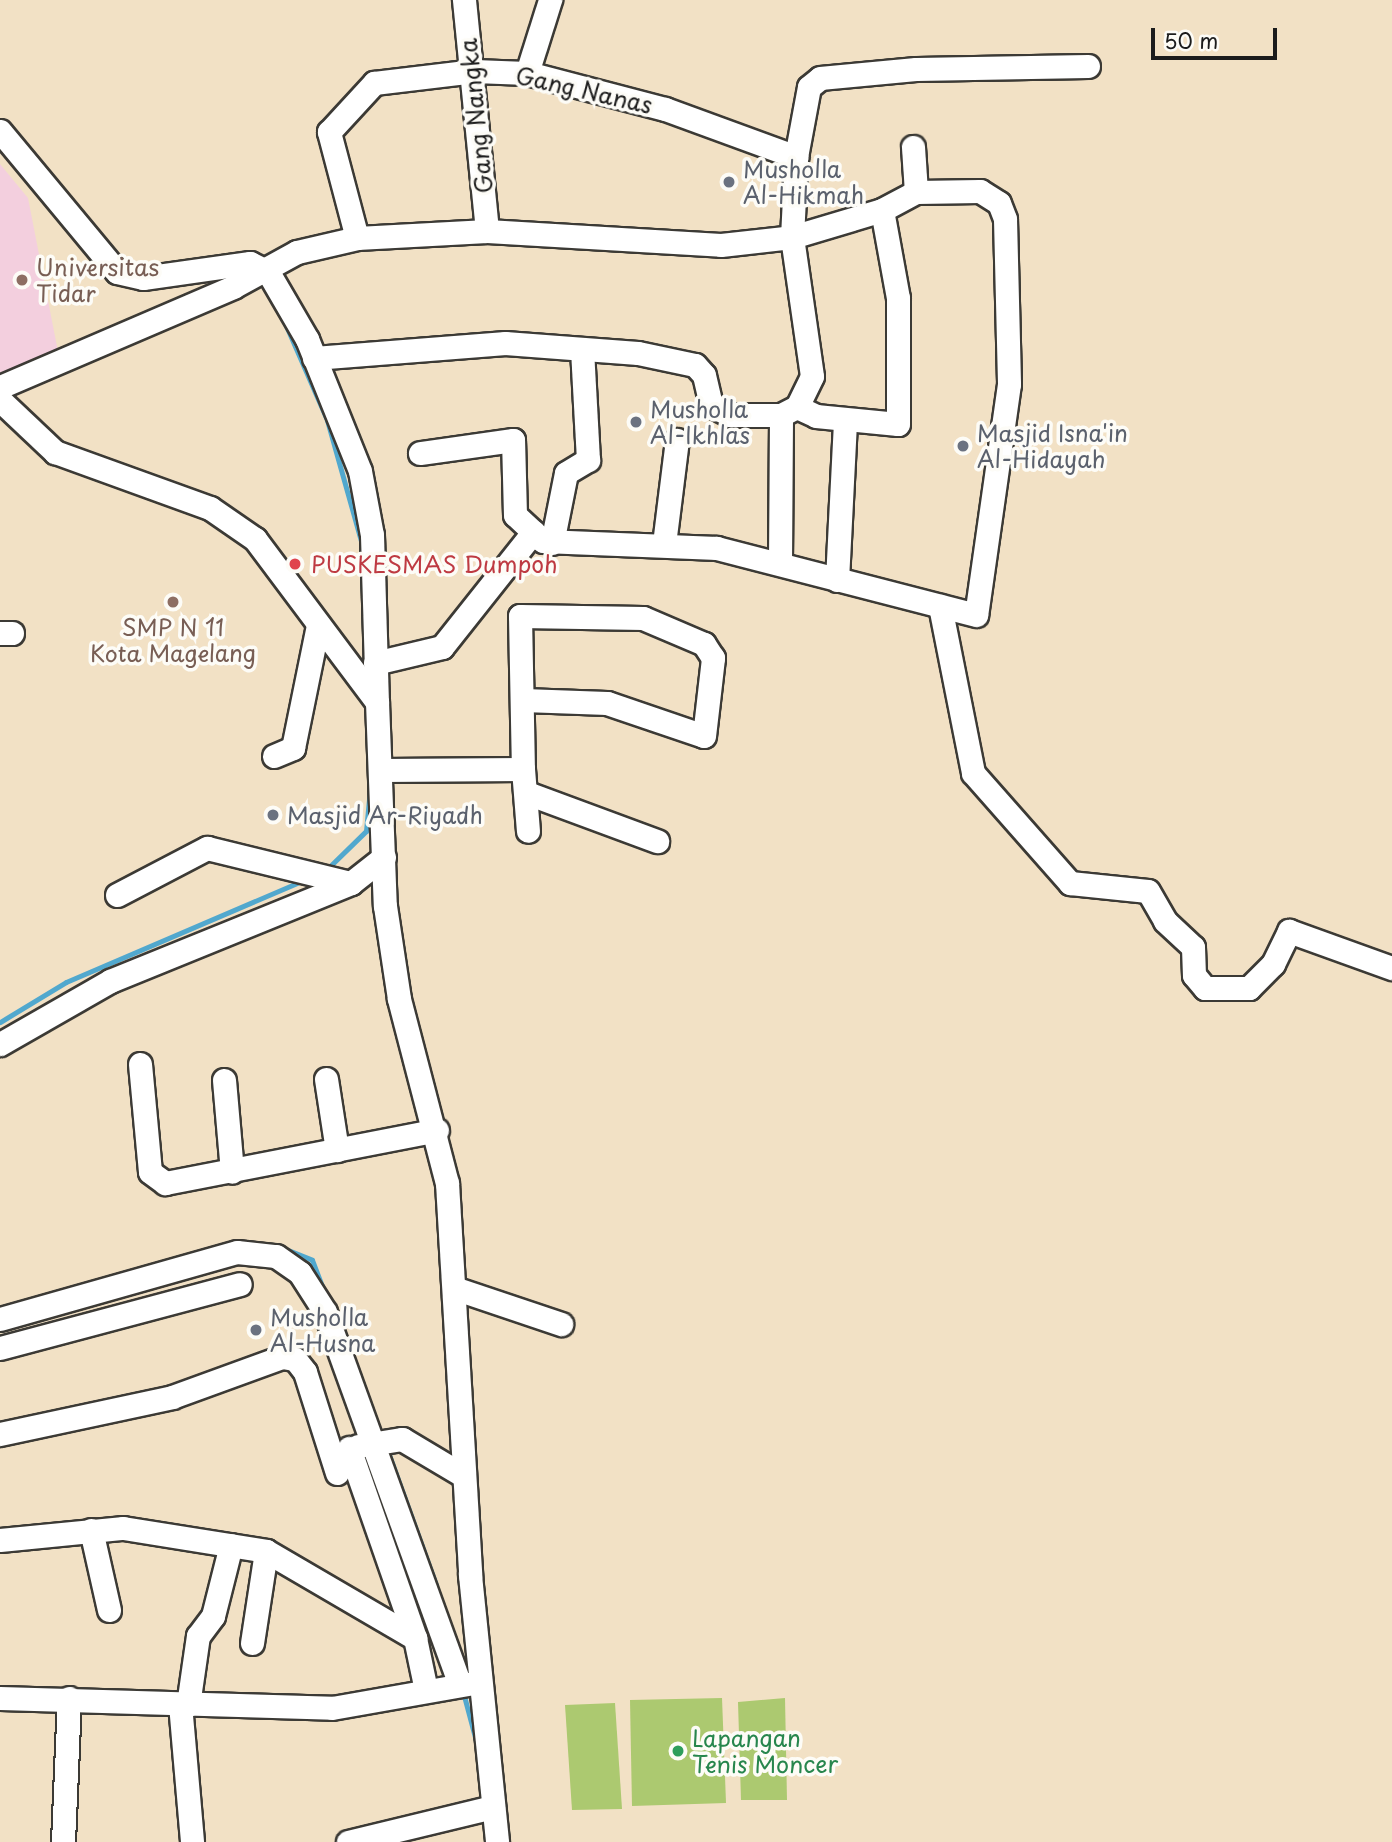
<!DOCTYPE html>
<style>
body{margin:0}
#map{position:relative;width:1392px;height:1842px;overflow:hidden;background:#f2e1c5;font-family:"Playpen Sans",sans-serif}
div>[style]{position:absolute}
.built>*{inset:0;background:#f3cfde}
.green>*{inset:0;background:#acc970}
.stream>*{height:5px;margin:-2.5px;padding:0 2.5px;transform-origin:2.5px;border-radius:2.5px;background:#51a8ce}
.roads{filter:drop-shadow(2px 0 #3c3a35) drop-shadow(-2px 0 #3c3a35) drop-shadow(0 2px #3c3a35) drop-shadow(0 -2px #3c3a35)}
.minor>*{height:23px;margin:-11.5px;padding:0 11.5px;transform-origin:11.5px;border-radius:11.5px;background:#fff}
.dots>*{width:19px;height:19px;translate:-50% -50%;box-sizing:border-box;border:4px solid #fdfcf7;border-radius:50%}
span{translate:-50% -50%;white-space:nowrap;text-align:center;line-height:1.15;-webkit-text-stroke:7px #fdfcf7;paint-order:stroke}
.street-label{font-size:23px;color:#1c1c1c}
.worship-label{font-size:23px;color:#5b616d}
.left{translate:0 -50%;text-align:left}
.education-label{font-size:23px;color:#785e54}
.health-label{font-size:23px;color:#be3a42}
.leisure-label{font-size:23px;color:#27864d}
.scale{position:absolute;left:1151px;top:28px;width:126px;height:32px;box-sizing:border-box;border:4px solid #1c1c1c;border-top:0;padding-left:9px;font-size:21px;line-height:24px;white-space:nowrap;color:#1c1c1c;-webkit-text-stroke:5px #fdfcf7;paint-order:stroke}
</style>
<div id="map">
<div class="built">
<i style="clip-path:polygon(0 164px,28px 198px,60px 362px,0 376px)"></i>
</div>
<div class="green">
<i style="clip-path:polygon(722px 1698px,726px 1803px,632px 1806px,630px 1700px)"></i>
<i style="clip-path:polygon(785px 1698px,787px 1800px,741px 1800px,738px 1702px)"></i>
<i style="clip-path:polygon(615px 1703px,622px 1809px,572px 1810px,565px 1705px)"></i>
</div>
<div class="stream">
<i style="left:284px;top:321px;width:108px;rotate:66.5deg"></i>
<i style="left:327px;top:420px;width:126px;rotate:74.3deg"></i>
<i style="left:361px;top:541px;width:103px;rotate:87.8deg"></i>
<i style="left:326px;top:870px;width:56px;rotate:-44.3deg"></i>
<i style="left:366px;top:831px;width:42px;rotate:-84.6deg"></i>
<i style="left:0;top:1022px;width:77px;rotate:-31.2deg"></i>
<i style="left:66px;top:982px;width:259px;rotate:-23.2deg"></i>
<i style="left:283px;top:1248px;width:31px;rotate:22deg"></i>
<i style="left:312px;top:1260px;width:36px;rotate:69deg"></i>
<i style="left:387px;top:1449px;width:145px;rotate:70.2deg"></i>
<i style="left:463px;top:1692px;width:51px;rotate:75.1deg"></i>
</div>
<div class="roads">
<div class="minor">
<i style="left:464px;top:0;width:232px;rotate:84.3deg"></i>
<i style="left:527px;top:73px;width:77px;rotate:-72.5deg"></i>
<i style="left:0;top:131px;width:183px;rotate:50.3deg"></i>
<i style="left:117px;top:272px;width:27px;rotate:13deg"></i>
<i style="left:143px;top:278px;width:108px;rotate:-8deg"></i>
<i style="left:250px;top:263px;width:20px;rotate:27deg"></i>
<i style="left:268px;top:272px;width:78px;rotate:59.8deg"></i>
<i style="left:307px;top:339px;width:142px;rotate:68.1deg"></i>
<i style="left:360px;top:471px;width:65px;rotate:79.4deg"></i>
<i style="left:372px;top:535px;width:167px;rotate:88.3deg"></i>
<i style="left:913px;top:147px;width:45px;rotate:86.2deg"></i>
<i style="left:357px;top:238px;width:110px;rotate:-104.8deg"></i>
<i style="left:329px;top:132px;width:67px;rotate:-47.4deg"></i>
<i style="left:374px;top:83px;width:101px;rotate:-6.8deg"></i>
<i style="left:474px;top:71px;width:53px;rotate:2.2deg"></i>
<i style="left:527px;top:73px;width:143px;rotate:14.6deg"></i>
<i style="left:665px;top:109px;width:140px;rotate:20.1deg"></i>
<i style="left:314px;top:358px;width:192px;rotate:-4.5deg"></i>
<i style="left:505px;top:343px;width:133px;rotate:4.3deg"></i>
<i style="left:638px;top:353px;width:58px;rotate:11.9deg"></i>
<i style="left:695px;top:365px;width:13px;rotate:48deg"></i>
<i style="left:704px;top:375px;width:31px;rotate:77deg"></i>
<i style="left:711px;top:405px;width:21px;rotate:28deg"></i>
<i style="left:730px;top:415px;width:51px"></i>
<i style="left:781px;top:415px;width:18px;rotate:-27deg"></i>
<i style="left:797px;top:407px;width:34px;rotate:-64deg"></i>
<i style="left:812px;top:376px;width:140px;rotate:-98.2deg"></i>
<i style="left:792px;top:237px;width:80px;rotate:-87.1deg"></i>
<i style="left:796px;top:157px;width:71px;rotate:-79.5deg"></i>
<i style="left:809px;top:87px;width:14px;rotate:-39deg"></i>
<i style="left:820px;top:78px;width:96px;rotate:-5.4deg"></i>
<i style="left:916px;top:69px;width:172px;rotate:-1deg"></i>
<i style="left:0;top:387px;width:254px;rotate:-23.2deg"></i>
<i style="left:233px;top:287px;width:73px;rotate:-28.7deg"></i>
<i style="left:297px;top:252px;width:62px;rotate:-13.1deg"></i>
<i style="left:357px;top:238px;width:130px;rotate:-3.1deg"></i>
<i style="left:487px;top:231px;width:234px;rotate:3.4deg"></i>
<i style="left:721px;top:245px;width:71px;rotate:-6.4deg"></i>
<i style="left:792px;top:237px;width:94px;rotate:-16.7deg"></i>
<i style="left:882px;top:210px;width:38px;rotate:-28deg"></i>
<i style="left:916px;top:192px;width:64px;rotate:-0.9deg"></i>
<i style="left:980px;top:191px;width:22px;rotate:32deg"></i>
<i style="left:999px;top:203px;width:17px;rotate:69deg"></i>
<i style="left:1005px;top:219px;width:165px;rotate:88.6deg"></i>
<i style="left:1009px;top:384px;width:233px;rotate:98.1deg"></i>
<i style="left:976px;top:615px;width:268px;rotate:-165.5deg"></i>
<i style="left:717px;top:548px;width:174px;rotate:-177.7deg"></i>
<i style="left:543px;top:541px;width:38px;rotate:-137deg"></i>
<i style="left:515px;top:515px;width:75px;rotate:-91.5deg"></i>
<i style="left:513px;top:440px;width:94px;rotate:172deg"></i>
<i style="left:0;top:400px;width:76px;rotate:43.4deg"></i>
<i style="left:55px;top:452px;width:165px;rotate:19.9deg"></i>
<i style="left:210px;top:508px;width:55px;rotate:34.6deg"></i>
<i style="left:255px;top:539px;width:204px;rotate:53.2deg"></i>
<i style="left:377px;top:702px;width:204px;rotate:87.8deg"></i>
<i style="left:385px;top:906px;width:94px;rotate:81.4deg"></i>
<i style="left:399px;top:999px;width:190px;rotate:75.4deg"></i>
<i style="left:447px;top:1183px;width:393px;rotate:86.6deg"></i>
<i style="left:470px;top:1575px;width:268px;rotate:84.2deg"></i>
<i style="left:797px;top:407px;width:21px;rotate:25deg"></i>
<i style="left:816px;top:416px;width:82px;rotate:5.6deg"></i>
<i style="left:898px;top:424px;width:126px;rotate:-90deg"></i>
<i style="left:898px;top:298px;width:89px;rotate:-100.3deg"></i>
<i style="left:552px;top:543px;width:71px;rotate:-78.7deg"></i>
<i style="left:566px;top:473px;width:26px;rotate:-31deg"></i>
<i style="left:588px;top:460px;width:111px;rotate:-93.1deg"></i>
<i style="left:664px;top:544px;width:105px;rotate:-82.9deg"></i>
<i style="left:780px;top:562px;width:147px;rotate:-89.6deg"></i>
<i style="left:837px;top:580px;width:159px;rotate:-87.1deg"></i>
<i style="left:940px;top:606px;width:170px;rotate:78.8deg"></i>
<i style="left:973px;top:773px;width:147px;rotate:48.6deg"></i>
<i style="left:1070px;top:883px;width:78px;rotate:5.9deg"></i>
<i style="left:1148px;top:891px;width:34px;rotate:60deg"></i>
<i style="left:1165px;top:921px;width:38px;rotate:43deg"></i>
<i style="left:1193px;top:947px;width:28px;rotate:88deg"></i>
<i style="left:1194px;top:975px;width:17px;rotate:50deg"></i>
<i style="left:1205px;top:988px;width:44px"></i>
<i style="left:1249px;top:988px;width:34px;rotate:-45deg"></i>
<i style="left:1273px;top:964px;width:37px;rotate:-64deg"></i>
<i style="left:1289px;top:931px;width:109px;rotate:19.8deg"></i>
<i style="left:0;top:633px;width:12px"></i>
<i style="left:375px;top:663px;width:69px;rotate:-13.4deg"></i>
<i style="left:442px;top:647px;width:147px;rotate:-51.6deg"></i>
<i style="left:523px;top:700px;width:84px;rotate:2deg"></i>
<i style="left:607px;top:703px;width:102px;rotate:18.8deg"></i>
<i style="left:704px;top:736px;width:79px;rotate:-83.4deg"></i>
<i style="left:713px;top:658px;width:17px;rotate:-123deg"></i>
<i style="left:704px;top:644px;width:66px;rotate:-156.9deg"></i>
<i style="left:643px;top:618px;width:123px;rotate:-179.1deg"></i>
<i style="left:520px;top:616px;width:153px;rotate:88.9deg"></i>
<i style="left:523px;top:769px;width:62px;rotate:85.4deg"></i>
<i style="left:274px;top:756px;width:21px;rotate:-23deg"></i>
<i style="left:293px;top:748px;width:126px;rotate:-78.5deg"></i>
<i style="left:382px;top:770px;width:141px;rotate:-0.4deg"></i>
<i style="left:527px;top:793px;width:139px;rotate:20.3deg"></i>
<i style="left:117px;top:895px;width:102px;rotate:-27.6deg"></i>
<i style="left:207px;top:848px;width:148px;rotate:13.7deg"></i>
<i style="left:0;top:1044px;width:127px;rotate:-29.8deg"></i>
<i style="left:110px;top:981px;width:260px;rotate:-22.1deg"></i>
<i style="left:351px;top:883px;width:42px;rotate:-38.2deg"></i>
<i style="left:140px;top:1064px;width:108px;rotate:84.7deg"></i>
<i style="left:150px;top:1172px;width:19px;rotate:36deg"></i>
<i style="left:165px;top:1183px;width:277px;rotate:-11deg"></i>
<i style="left:326px;top:1079px;width:72px;rotate:81.2deg"></i>
<i style="left:224px;top:1080px;width:92px;rotate:85deg"></i>
<i style="left:457px;top:1289px;width:110px;rotate:18.6deg"></i>
<i style="left:0;top:1319px;width:246px;rotate:-15.8deg"></i>
<i style="left:237px;top:1252px;width:39px;rotate:6deg"></i>
<i style="left:276px;top:1256px;width:29px;rotate:35deg"></i>
<i style="left:300px;top:1273px;width:46px;rotate:57.3deg"></i>
<i style="left:325px;top:1312px;width:396px;rotate:70.1deg"></i>
<i style="left:0;top:1348px;width:248px;rotate:-14.9deg"></i>
<i style="left:0;top:1434px;width:176px;rotate:-12.1deg"></i>
<i style="left:172px;top:1397px;width:117px;rotate:-20deg"></i>
<i style="left:282px;top:1357px;width:13px;rotate:9deg"></i>
<i style="left:295px;top:1359px;width:16px;rotate:52deg"></i>
<i style="left:305px;top:1372px;width:106px;rotate:72.4deg"></i>
<i style="left:358px;top:1446px;width:45px;rotate:-9deg"></i>
<i style="left:402px;top:1439px;width:72px;rotate:30.8deg"></i>
<i style="left:349px;top:1448px;width:201px;rotate:70.8deg"></i>
<i style="left:91px;top:1530px;width:82px;rotate:77.3deg"></i>
<i style="left:0;top:1540px;width:124px;rotate:-5.6deg"></i>
<i style="left:123px;top:1528px;width:145px;rotate:9.1deg"></i>
<i style="left:266px;top:1551px;width:173px;rotate:30.3deg"></i>
<i style="left:415px;top:1638px;width:53px;rotate:78.1deg"></i>
<i style="left:252px;top:1643px;width:93px;rotate:-81.3deg"></i>
<i style="left:0;top:1698px;width:332px;rotate:1.7deg"></i>
<i style="left:332px;top:1708px;width:144px;rotate:-10deg"></i>
<i style="left:180px;top:1704px;width:139px;rotate:85deg"></i>
<i style="left:188px;top:1705px;width:70px;rotate:-81.8deg"></i>
<i style="left:198px;top:1636px;width:25px;rotate:-53deg"></i>
<i style="left:213px;top:1616px;width:73px;rotate:-75.8deg"></i>
<i style="left:63px;top:1842px;width:144px;rotate:-87.6deg"></i>
<i style="left:348px;top:1842px;width:149px;rotate:-13.6deg"></i>
</div>
</div>
<div class="dots">
<i style="left:729px;top:182px;background:#6b7280"></i>
<i style="left:22px;top:280px;background:#8d6e63"></i>
<i style="left:636px;top:422px;background:#6b7280"></i>
<i style="left:963px;top:446px;background:#6b7280"></i>
<i style="left:295px;top:564px;background:#e0444e"></i>
<i style="left:173px;top:602px;background:#8d6e63"></i>
<i style="left:273px;top:815px;background:#6b7280"></i>
<i style="left:256px;top:1330px;background:#6b7280"></i>
<i style="left:678px;top:1751px;background:#2e9e5b"></i>
</div>
<div class="street-label">
<span style="left:584px;top:90px;rotate:13deg">Gang Nanas</span>
<span style="left:476px;top:116px;rotate:-96deg">Gang Nangka</span>
</div>
<div class="worship-label">
<span class="left" style="left:743px;top:182px">Musholla<br>Al-Hikmah</span>
<span class="left" style="left:650px;top:422px">Musholla<br>Al-Ikhlas</span>
<span class="left" style="left:977px;top:446px">Masjid Isna'in<br>Al-Hidayah</span>
<span class="left" style="left:287px;top:815px">Masjid Ar-Riyadh</span>
<span class="left" style="left:270px;top:1330px">Musholla<br>Al-Husna</span>
</div>
<div class="education-label">
<span class="left" style="left:36px;top:280px">Universitas<br>Tidar</span>
<span style="left:173px;top:640px">SMP N 11<br>Kota Magelang</span>
</div>
<div class="health-label">
<span class="left" style="left:311px;top:564px">PUSKESMAS Dumpoh</span>
</div>
<div class="leisure-label">
<span class="left" style="left:692px;top:1751px">Lapangan<br>Tenis Moncer</span>
</div>
<div class="scale">50 m</div>
</div>
